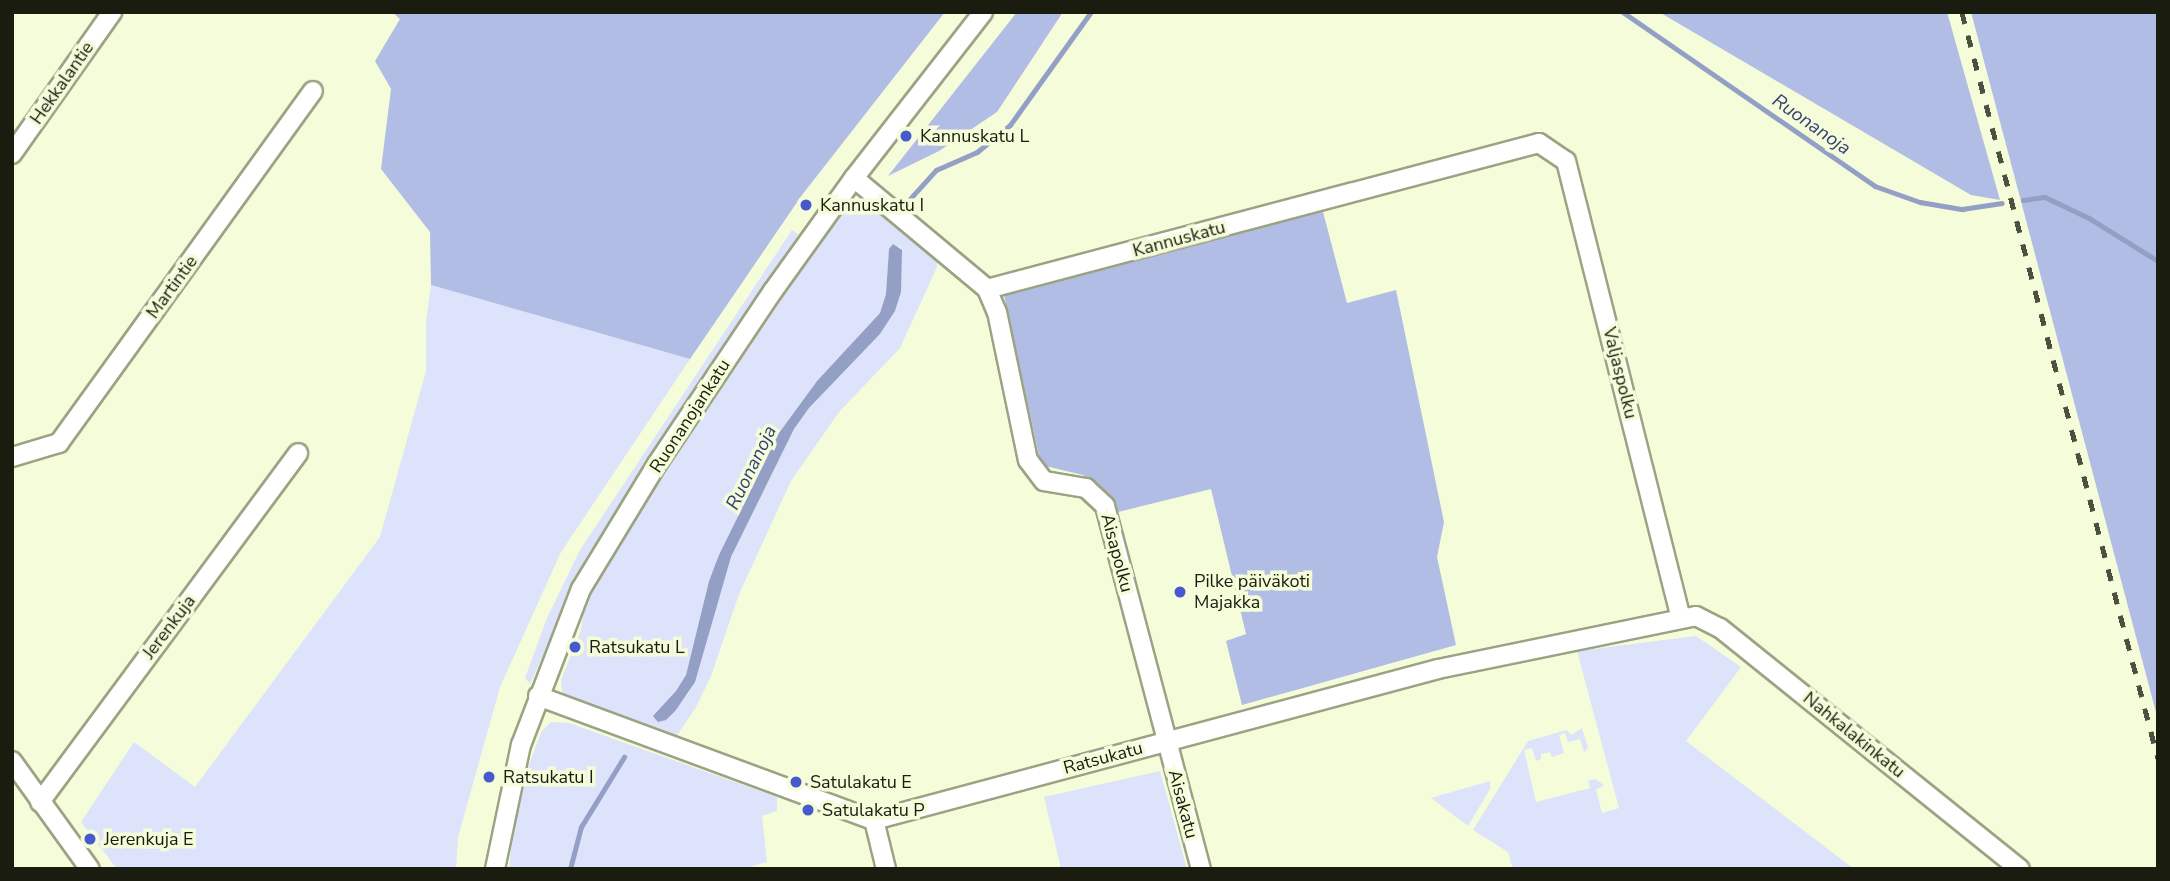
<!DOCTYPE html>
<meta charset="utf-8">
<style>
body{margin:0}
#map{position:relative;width:2170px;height:881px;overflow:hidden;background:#f4fcda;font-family:"Nunito Sans",sans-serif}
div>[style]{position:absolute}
.green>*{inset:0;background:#dce3fb}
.forest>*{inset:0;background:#b1bde4}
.water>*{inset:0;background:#949fc6}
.stream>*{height:4.5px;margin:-2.25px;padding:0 2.25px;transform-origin:2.25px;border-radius:2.25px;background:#949fc6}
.roads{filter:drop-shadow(2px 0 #9ba383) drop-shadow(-2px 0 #9ba383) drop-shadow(0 2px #9ba383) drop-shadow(0 -2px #9ba383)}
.street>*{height:18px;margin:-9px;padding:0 9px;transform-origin:9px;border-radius:9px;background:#fff}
.rail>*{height:4.5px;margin-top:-2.25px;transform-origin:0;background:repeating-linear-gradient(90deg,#4c503e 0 12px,transparent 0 24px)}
.dots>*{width:19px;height:19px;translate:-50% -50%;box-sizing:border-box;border:4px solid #f4fcda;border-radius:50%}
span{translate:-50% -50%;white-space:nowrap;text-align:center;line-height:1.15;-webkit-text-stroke:7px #f4fcda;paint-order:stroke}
.street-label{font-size:18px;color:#191c0f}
.poi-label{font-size:18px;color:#191c0f}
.left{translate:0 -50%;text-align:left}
.water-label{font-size:19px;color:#354174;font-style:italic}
.frame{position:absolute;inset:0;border:14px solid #191c0f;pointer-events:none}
</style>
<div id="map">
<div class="green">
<i style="clip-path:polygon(evenodd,855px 205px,871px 207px,892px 221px,937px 258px,937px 267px,900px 348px,839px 412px,791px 481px,739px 594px,711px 676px,696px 707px,678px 734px,672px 737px,569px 699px,562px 692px,561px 680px,581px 630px,584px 607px,609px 556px,841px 211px,855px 205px,901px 247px,901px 292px,895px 311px,880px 334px,809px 408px,794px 429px,731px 557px,689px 692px,666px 720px,686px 675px,709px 580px,779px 433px,817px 381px,880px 313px,886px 294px,889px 249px,901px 247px)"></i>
<i style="clip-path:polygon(792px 230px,798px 234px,791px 251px,589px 555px,530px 684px,525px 678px,547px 618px,580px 550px)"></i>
<i style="clip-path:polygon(431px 285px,690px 359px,561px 552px,500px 687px,458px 837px,456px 869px,117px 869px,81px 822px,134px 742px,195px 787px,380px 537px,426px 371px,426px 322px)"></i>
<i style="clip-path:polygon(1696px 636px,1741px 667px,1686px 741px,1854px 869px,1513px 869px,1508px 852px,1473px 830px,1528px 741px,1567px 730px,1571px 735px,1582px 728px,1588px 748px,1584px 752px,1580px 739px,1568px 742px,1565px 733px,1559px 735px,1564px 753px,1552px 757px,1550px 752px,1541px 754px,1541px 759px,1536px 761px,1532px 748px,1524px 750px,1536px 802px,1590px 788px,1588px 781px,1595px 779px,1604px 785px,1596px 790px,1602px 813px,1619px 808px,1577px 651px)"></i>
<i style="clip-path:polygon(551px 722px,569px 723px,777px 797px,777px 811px,762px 816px,767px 862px,742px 869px,509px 869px,513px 830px,527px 771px,541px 732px)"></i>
<i style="clip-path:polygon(1160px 771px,1187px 869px,1059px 869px,1061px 868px,1044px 797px)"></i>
<i style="clip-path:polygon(1490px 781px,1490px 789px,1468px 826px,1431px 798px)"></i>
</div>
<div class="forest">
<i style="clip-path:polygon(392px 12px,945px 12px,802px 195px,690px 359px,431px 285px,430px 232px,381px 169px,391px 89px,375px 61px,400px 19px)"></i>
<i style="clip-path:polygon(1017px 12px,1063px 12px,997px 112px,939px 151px,888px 176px)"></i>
<i style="clip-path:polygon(1659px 12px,1947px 12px,2000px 200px,1971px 195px)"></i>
<i style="clip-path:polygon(1971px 12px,2158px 12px,2158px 720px)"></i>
<i style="clip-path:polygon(1322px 208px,1347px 303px,1396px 290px,1444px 522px,1437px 557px,1456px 645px,1242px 705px,1226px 641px,1246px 634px,1211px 489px,1114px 513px,1110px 498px,1083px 475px,1041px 465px,1004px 295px)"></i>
</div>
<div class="water">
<i style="clip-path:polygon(893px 244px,902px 250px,901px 292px,895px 311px,880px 334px,809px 408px,794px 429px,731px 557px,695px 682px,676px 710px,666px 720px,658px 722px,653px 716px,676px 691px,686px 675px,709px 581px,719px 555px,779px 433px,817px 381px,880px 313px,886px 294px,889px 249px)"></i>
</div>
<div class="stream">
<i style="left:1623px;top:12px;width:306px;rotate:34.6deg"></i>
<i style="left:1875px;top:186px;width:48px;rotate:19.6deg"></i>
<i style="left:1920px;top:202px;width:43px;rotate:9.5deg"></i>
<i style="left:1962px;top:209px;width:40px;rotate:-8.5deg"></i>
<i style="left:909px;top:200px;width:40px;rotate:-48deg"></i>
<i style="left:936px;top:170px;width:45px;rotate:-23.7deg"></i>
<i style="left:977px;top:152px;width:43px;rotate:-39.3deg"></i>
<i style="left:1010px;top:125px;width:139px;rotate:-54.4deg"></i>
<i style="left:2023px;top:200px;width:22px;rotate:-8deg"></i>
<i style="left:2045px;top:197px;width:49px;rotate:25.5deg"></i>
<i style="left:2089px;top:218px;width:81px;rotate:31.9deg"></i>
<i style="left:570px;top:869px;width:43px;rotate:-75.3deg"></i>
<i style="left:581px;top:827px;width:82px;rotate:-58.4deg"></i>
</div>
<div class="roads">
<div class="street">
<i style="left:12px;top:154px;width:174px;rotate:-54.8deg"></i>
<i style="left:854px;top:178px;width:173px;rotate:39.8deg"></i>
<i style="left:987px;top:289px;width:571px;rotate:-14.82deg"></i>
<i style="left:1539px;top:143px;width:32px;rotate:34deg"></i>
<i style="left:1566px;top:161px;width:471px;rotate:75.9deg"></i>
<i style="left:987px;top:289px;width:25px;rotate:67deg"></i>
<i style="left:997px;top:312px;width:151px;rotate:78.2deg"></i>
<i style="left:1028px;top:460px;width:26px;rotate:53deg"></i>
<i style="left:1044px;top:481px;width:43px;rotate:9.5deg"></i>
<i style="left:1086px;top:488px;width:26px;rotate:43deg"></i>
<i style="left:1105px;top:506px;width:375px;rotate:75.2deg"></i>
<i style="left:12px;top:457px;width:49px;rotate:-16.6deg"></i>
<i style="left:59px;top:443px;width:434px;rotate:-54.2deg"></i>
<i style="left:538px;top:696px;width:358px;rotate:20.3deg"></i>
<i style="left:874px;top:820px;width:584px;rotate:-14.99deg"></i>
<i style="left:1438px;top:669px;width:263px;rotate:-11.6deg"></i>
<i style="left:1696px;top:616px;width:27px;rotate:27deg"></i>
<i style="left:1720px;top:628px;width:385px;rotate:38.8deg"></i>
<i style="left:12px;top:761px;width:133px;rotate:54.2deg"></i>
<i style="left:40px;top:802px;width:434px;rotate:-53.5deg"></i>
<i style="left:874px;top:820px;width:50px;rotate:76.2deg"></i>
<i style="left:495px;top:869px;width:127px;rotate:-78.2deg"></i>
<i style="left:521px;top:745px;width:167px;rotate:-69deg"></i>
<i style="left:581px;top:589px;width:146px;rotate:-58.7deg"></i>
<i style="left:657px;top:464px;width:208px;rotate:-56.2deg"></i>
<i style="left:773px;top:291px;width:139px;rotate:-54.4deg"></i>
<i style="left:854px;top:178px;width:210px;rotate:-52.1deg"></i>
</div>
</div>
<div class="rail">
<i style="left:1962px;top:12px;width:771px;rotate:75.28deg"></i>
</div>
<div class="dots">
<i style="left:906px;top:136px;background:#4759cd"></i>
<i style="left:806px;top:205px;background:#4759cd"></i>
<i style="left:1180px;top:592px;background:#4759cd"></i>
<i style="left:575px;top:647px;background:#4759cd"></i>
<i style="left:489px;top:777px;background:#4759cd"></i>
<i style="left:796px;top:782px;background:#4759cd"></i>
<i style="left:808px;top:810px;background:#4759cd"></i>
<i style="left:90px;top:839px;background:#4759cd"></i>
</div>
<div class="street-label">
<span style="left:62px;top:83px;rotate:-55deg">Hekkalantie</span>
<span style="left:1179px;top:239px;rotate:-15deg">Kannuskatu</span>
<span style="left:172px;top:287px;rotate:-54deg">Martintie</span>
<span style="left:1620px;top:373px;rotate:76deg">Valjaspolku</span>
<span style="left:690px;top:416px;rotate:-57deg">Ruonanojankatu</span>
<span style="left:1117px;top:553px;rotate:75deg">Aisapolku</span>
<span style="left:169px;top:627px;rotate:-53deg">Jerenkuja</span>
<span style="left:1854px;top:735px;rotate:39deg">Nahkalakinkatu</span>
<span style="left:1103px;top:758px;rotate:-15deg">Ratsukatu</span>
<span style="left:1183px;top:804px;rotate:75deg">Aisakatu</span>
</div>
<div class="poi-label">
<span class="left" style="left:920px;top:136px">Kannuskatu L</span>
<span class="left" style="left:820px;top:205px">Kannuskatu I</span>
<span class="left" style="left:1194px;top:592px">Pilke päiväkoti<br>Majakka</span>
<span class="left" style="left:589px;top:647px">Ratsukatu L</span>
<span class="left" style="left:503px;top:777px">Ratsukatu I</span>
<span class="left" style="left:810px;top:782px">Satulakatu E</span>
<span class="left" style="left:822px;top:810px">Satulakatu P</span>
<span class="left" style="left:104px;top:839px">Jerenkuja E</span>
</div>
<div class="water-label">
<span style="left:1811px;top:125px;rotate:35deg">Ruonanoja</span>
<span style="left:752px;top:468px;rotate:-64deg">Ruonanoja</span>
</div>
<div class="frame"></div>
</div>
